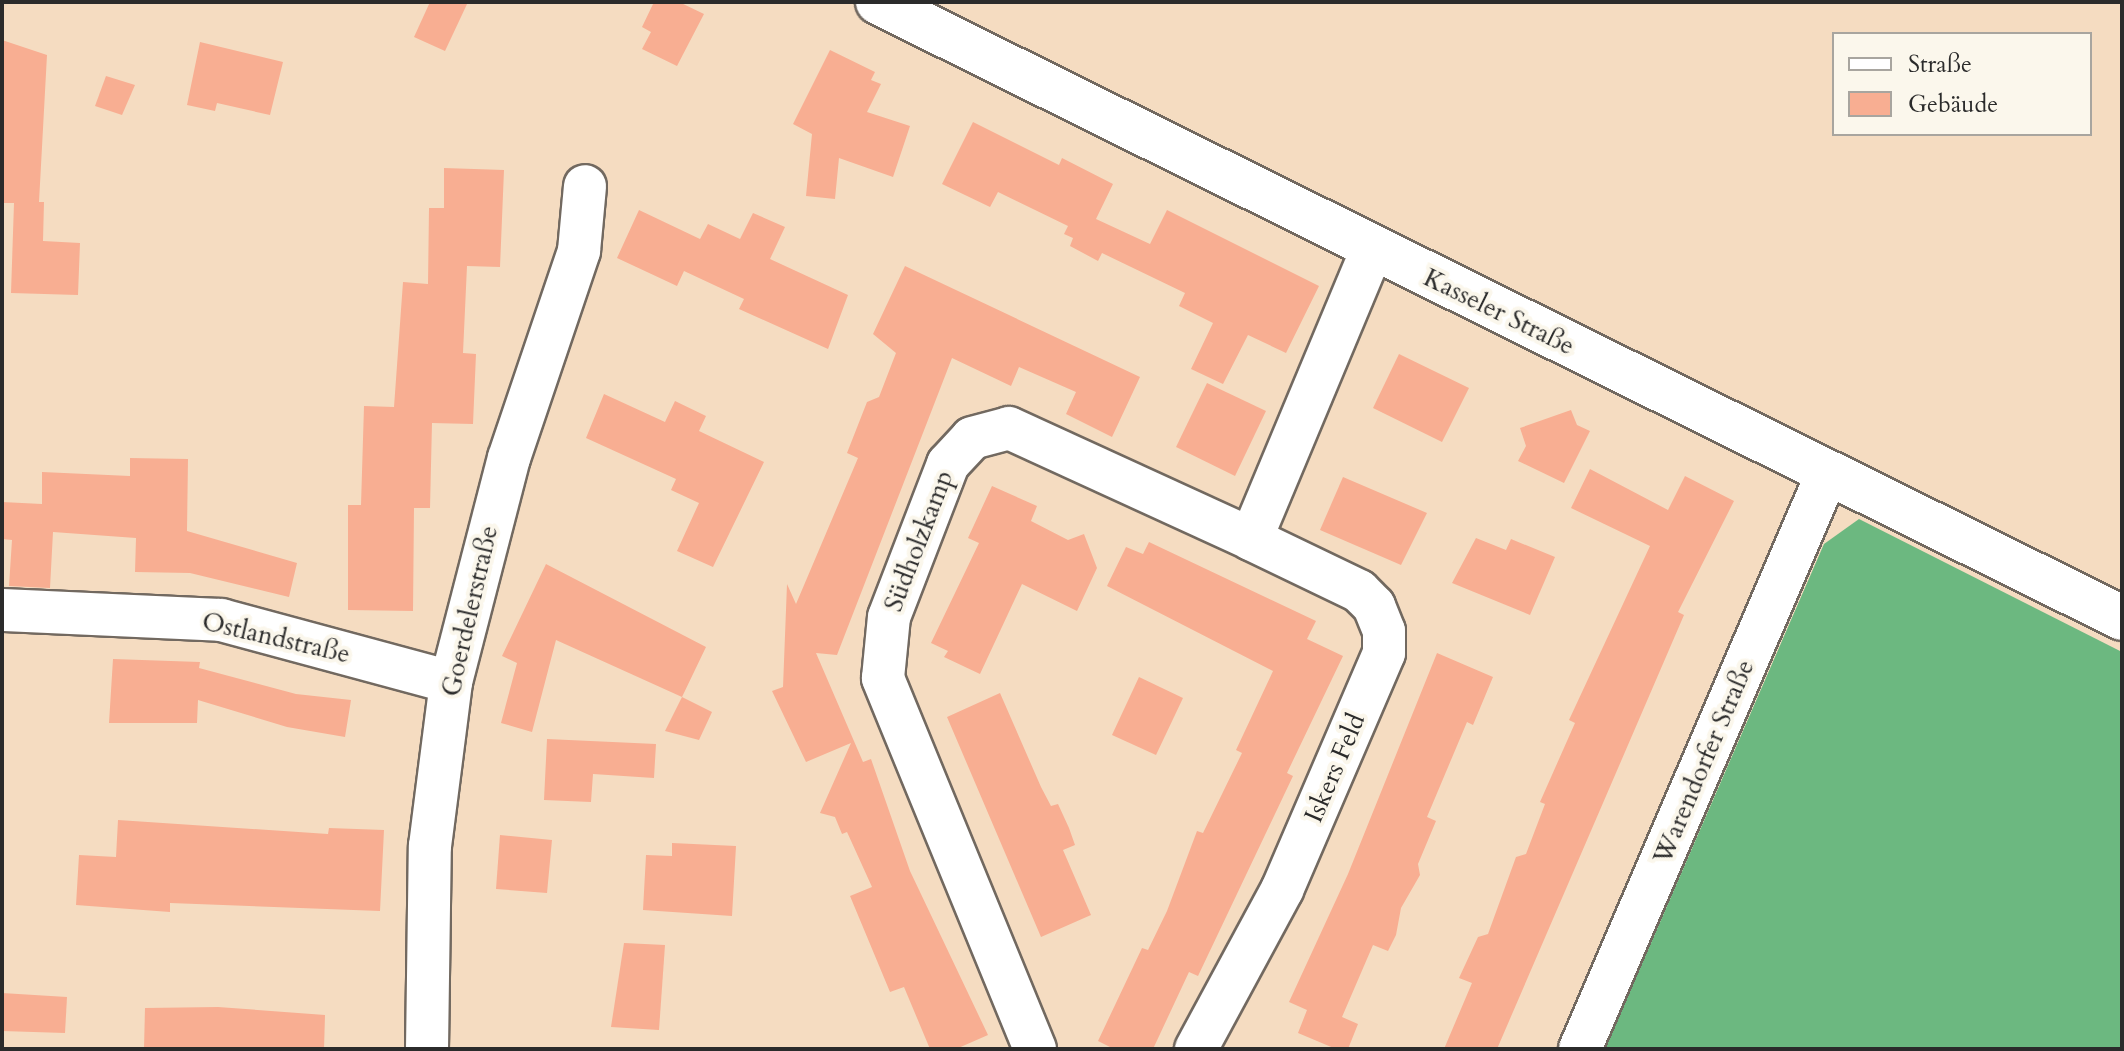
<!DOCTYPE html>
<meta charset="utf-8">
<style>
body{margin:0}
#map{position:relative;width:2124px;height:1051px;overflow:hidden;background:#f5dcc1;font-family:Cardo,serif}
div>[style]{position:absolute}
.forest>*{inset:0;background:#6cb880}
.building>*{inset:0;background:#f8ae92}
.roads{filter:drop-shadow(2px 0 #726960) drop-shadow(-2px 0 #726960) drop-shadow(0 2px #726960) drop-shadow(0 -2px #726960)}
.street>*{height:42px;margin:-21px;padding:0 21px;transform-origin:21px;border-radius:21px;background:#fff}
.secondary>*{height:44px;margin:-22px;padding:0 22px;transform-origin:22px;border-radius:22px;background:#fff}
span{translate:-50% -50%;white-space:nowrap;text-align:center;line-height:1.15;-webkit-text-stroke:8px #fbf7ec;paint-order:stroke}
.street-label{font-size:26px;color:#2b2b2b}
.frame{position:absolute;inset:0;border:4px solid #2b2b2b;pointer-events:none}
.legend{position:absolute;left:1832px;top:32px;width:260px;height:104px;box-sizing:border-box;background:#fbf7ec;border:2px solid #a8a59f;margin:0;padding:10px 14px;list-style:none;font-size:24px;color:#2b2b2b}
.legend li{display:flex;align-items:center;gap:16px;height:40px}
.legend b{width:40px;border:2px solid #a8a59f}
</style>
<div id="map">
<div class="forest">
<i style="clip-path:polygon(1859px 519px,2122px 652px,2122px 1049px,1605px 1049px,1824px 544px)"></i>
</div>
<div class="building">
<i style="clip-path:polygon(430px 2px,468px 2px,445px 51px,414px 37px)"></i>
<i style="clip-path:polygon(654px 2px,679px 2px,704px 14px,677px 66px,642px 49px,651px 32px,642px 27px)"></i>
<i style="clip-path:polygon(2px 40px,47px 55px,39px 202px,44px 202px,43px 241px,80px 243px,78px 295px,11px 293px,14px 203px,2px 203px)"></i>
<i style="clip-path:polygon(200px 42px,283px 62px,270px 115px,217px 103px,215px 111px,187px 105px)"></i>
<i style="clip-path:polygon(830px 50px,875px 72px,871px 80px,881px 84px,867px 112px,910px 126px,893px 177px,839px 158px,835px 199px,806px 196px,812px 134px,793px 124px)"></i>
<i style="clip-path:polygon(106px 76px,135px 85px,122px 115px,95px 106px)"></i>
<i style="clip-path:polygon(973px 122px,1059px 165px,1062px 158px,1113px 184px,1096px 219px,1150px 244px,1167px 210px,1319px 286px,1286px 353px,1248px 335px,1223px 384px,1191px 369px,1213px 323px,1179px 306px,1185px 293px,1102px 253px,1098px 261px,1070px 246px,1073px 238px,1064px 234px,1068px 226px,998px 192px,990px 207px,942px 184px)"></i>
<i style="clip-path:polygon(444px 168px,504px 170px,500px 267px,467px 266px,463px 353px,476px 354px,473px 424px,432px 423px,430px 508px,414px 508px,413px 611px,348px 610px,348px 505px,361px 505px,364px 406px,394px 407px,403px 282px,428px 284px,429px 208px,444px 208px)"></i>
<i style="clip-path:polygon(639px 210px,700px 239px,708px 224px,740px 239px,753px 213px,785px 227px,770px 259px,848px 295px,828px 349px,739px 309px,744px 299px,684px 271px,677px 286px,617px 258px)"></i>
<i style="clip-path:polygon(905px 266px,1140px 377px,1112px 437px,1066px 414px,1076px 392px,1019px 367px,1011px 386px,952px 358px,837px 655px,816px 653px,863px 762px,871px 759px,910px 871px,988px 1035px,956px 1049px,930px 1049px,904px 987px,890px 992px,850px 896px,872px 887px,847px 832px,842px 834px,835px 817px,820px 813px,851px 743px,806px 762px,772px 691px,783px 687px,787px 584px,796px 604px,858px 458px,847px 453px,867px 402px,879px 397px,896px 353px,873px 334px)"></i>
<i style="clip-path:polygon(1399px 354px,1469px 388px,1442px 442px,1373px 408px)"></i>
<i style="clip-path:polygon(1207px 383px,1266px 411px,1235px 476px,1176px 447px)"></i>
<i style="clip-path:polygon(604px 394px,665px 422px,675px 401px,706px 416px,699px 431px,764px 462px,713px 567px,677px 551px,699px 503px,671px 490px,676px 479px,586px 438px)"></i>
<i style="clip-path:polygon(1571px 410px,1577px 425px,1590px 431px,1564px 483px,1518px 461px,1526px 446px,1520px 428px)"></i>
<i style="clip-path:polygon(130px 458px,188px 459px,187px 531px,297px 563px,289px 597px,190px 573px,135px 572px,136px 538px,53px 532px,50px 588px,9px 586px,12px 540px,2px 539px,2px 502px,42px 504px,42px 472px,130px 476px)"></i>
<i style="clip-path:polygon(1590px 469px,1668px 510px,1685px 476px,1734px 501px,1678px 612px,1684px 615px,1497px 1049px,1444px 1049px,1472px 983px,1459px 978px,1478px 937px,1488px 934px,1516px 857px,1526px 854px,1545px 804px,1540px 802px,1575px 723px,1569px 720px,1650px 546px,1571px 508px)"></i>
<i style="clip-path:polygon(1343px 477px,1427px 513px,1401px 565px,1320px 530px)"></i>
<i style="clip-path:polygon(992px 486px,1037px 506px,1031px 521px,1068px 540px,1084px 534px,1097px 568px,1077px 611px,1022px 584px,980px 674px,944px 657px,948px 651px,931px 643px,979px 543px,968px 538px)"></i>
<i style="clip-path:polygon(1476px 538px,1506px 550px,1511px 539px,1555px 557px,1530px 615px,1452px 583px)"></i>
<i style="clip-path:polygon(1149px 542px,1316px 621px,1307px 639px,1343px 656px,1287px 773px,1293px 776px,1198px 976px,1189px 972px,1153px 1049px,1114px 1049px,1098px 1041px,1142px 948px,1148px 950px,1167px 911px,1197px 831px,1203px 833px,1242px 753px,1236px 750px,1273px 671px,1107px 586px,1126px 547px,1143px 554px)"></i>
<i style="clip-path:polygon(546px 564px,706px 647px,682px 697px,556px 640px,532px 732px,501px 723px,517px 663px,502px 656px)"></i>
<i style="clip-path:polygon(1437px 653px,1493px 677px,1473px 725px,1467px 722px,1427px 817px,1436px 821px,1418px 864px,1420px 875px,1401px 908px,1396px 935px,1388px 951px,1373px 945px,1342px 1017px,1358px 1024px,1348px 1049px,1336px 1049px,1298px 1033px,1307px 1010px,1289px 1002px,1348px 874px)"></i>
<i style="clip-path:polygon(113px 659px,200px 662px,199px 668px,296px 694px,351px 700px,345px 737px,287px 727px,198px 700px,197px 723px,109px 723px)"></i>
<i style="clip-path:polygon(1139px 677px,1183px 698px,1156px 755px,1112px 735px)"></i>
<i style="clip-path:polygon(1000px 693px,1041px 787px,1051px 806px,1058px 804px,1069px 828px,1075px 845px,1063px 850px,1091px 915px,1041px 937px,947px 717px)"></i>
<i style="clip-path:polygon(682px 697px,712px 712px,699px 740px,665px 731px)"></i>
<i style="clip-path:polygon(547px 739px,656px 744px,654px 778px,593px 774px,591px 802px,544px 800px)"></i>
<i style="clip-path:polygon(118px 820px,328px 834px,329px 828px,384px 830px,380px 911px,170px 903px,170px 912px,76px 905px,79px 855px,116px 857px)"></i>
<i style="clip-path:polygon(500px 835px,552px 840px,547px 893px,496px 889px)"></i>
<i style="clip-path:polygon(672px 843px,736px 846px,732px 916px,643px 910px,646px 855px,672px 856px)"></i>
<i style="clip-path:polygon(624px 943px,665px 945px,659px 1030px,611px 1027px)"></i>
<i style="clip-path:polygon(2px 993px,67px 997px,65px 1033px,2px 1031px)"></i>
<i style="clip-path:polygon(218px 1007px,325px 1015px,324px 1049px,144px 1049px,145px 1008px)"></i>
</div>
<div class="roads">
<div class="street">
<i style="left:2px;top:610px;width:219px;rotate:2.6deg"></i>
<i style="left:221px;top:620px;width:238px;rotate:15.1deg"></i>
<i style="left:427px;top:1049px;width:203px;rotate:-89.2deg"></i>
<i style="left:430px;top:846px;width:165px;rotate:-82.7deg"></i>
<i style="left:451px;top:682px;width:231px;rotate:-75.5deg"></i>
<i style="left:509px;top:458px;width:219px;rotate:-71.3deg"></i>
<i style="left:579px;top:251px;width:65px;rotate:-84.7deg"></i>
<i style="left:1035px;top:1049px;width:401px;rotate:-112.3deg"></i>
<i style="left:883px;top:678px;width:61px;rotate:-84.4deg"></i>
<i style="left:889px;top:617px;width:164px;rotate:-68.9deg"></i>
<i style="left:948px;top:464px;width:35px;rotate:-47deg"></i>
<i style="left:972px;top:438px;width:38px;rotate:-15deg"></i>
<i style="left:1009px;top:428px;width:266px;rotate:24.6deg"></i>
<i style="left:1251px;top:539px;width:313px;rotate:-67.3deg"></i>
<i style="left:1196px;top:1049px;width:181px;rotate:-61.6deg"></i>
<i style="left:1282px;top:890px;width:258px;rotate:-66.7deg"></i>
<i style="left:1384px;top:653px;width:22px;rotate:-90deg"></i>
<i style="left:1384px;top:631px;width:27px;rotate:-112deg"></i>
<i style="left:1374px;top:606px;width:21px;rotate:-135deg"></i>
<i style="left:1359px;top:591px;width:120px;rotate:-154.3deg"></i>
<i style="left:1580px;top:1049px;width:626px;rotate:-66.75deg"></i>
</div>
<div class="secondary">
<i style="left:878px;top:2px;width:1388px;rotate:26.34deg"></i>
</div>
</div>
<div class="street-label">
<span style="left:1499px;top:312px;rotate:26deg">Kasseler Straße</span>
<span style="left:919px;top:541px;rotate:-69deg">Südholzkamp</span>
<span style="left:470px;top:611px;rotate:-77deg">Goerdelerstraße</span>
<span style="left:276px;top:638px;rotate:13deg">Ostlandstraße</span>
<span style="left:1704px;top:762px;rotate:-67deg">Warendorfer Straße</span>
<span style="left:1335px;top:768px;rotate:-67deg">Iskers Feld</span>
</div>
<div class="frame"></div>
<ul class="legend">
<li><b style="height:10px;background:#fff"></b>Straße</li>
<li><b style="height:22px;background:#f8ae92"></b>Gebäude</li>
</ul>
</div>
